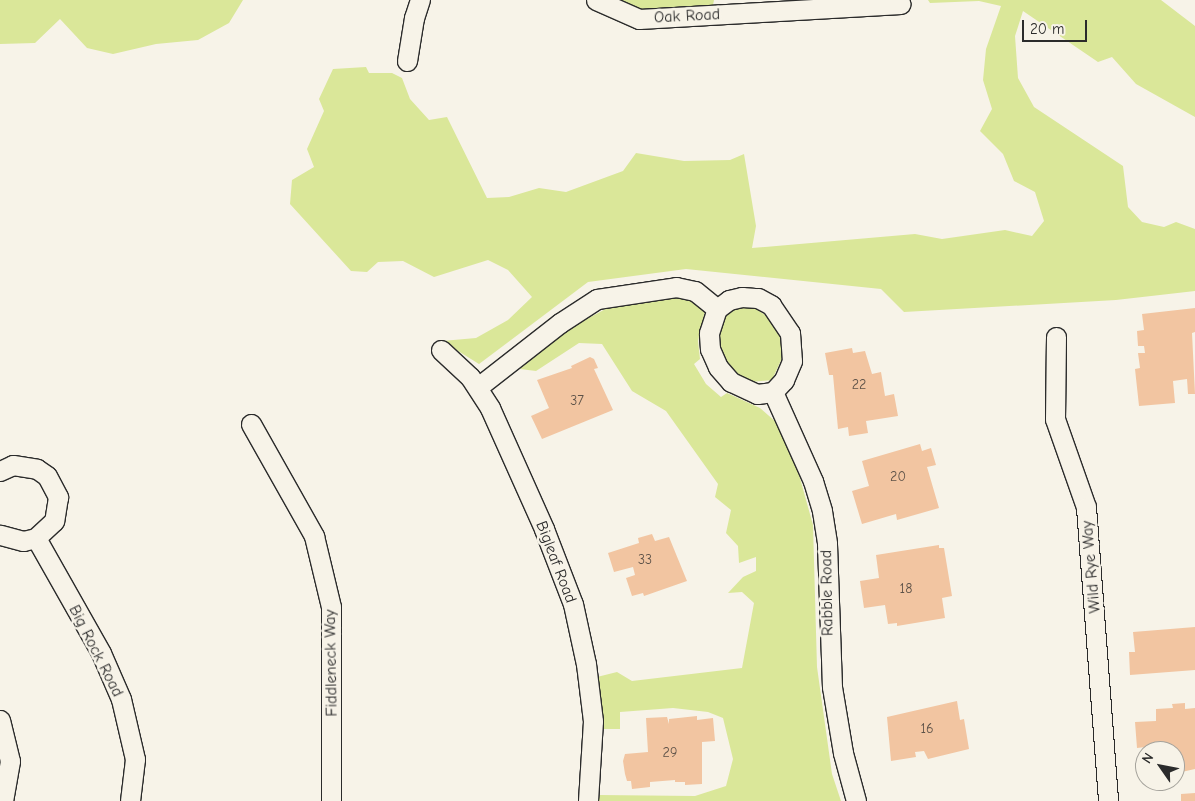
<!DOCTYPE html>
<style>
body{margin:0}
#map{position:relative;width:1195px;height:801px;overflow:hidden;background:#f7f3e8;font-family:"Comic Neue",sans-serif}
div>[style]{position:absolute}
.green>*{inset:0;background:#dae799}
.building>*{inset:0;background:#f2c5a1}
.roads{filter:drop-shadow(1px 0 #2b2b2b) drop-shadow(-1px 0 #2b2b2b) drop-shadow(0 1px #2b2b2b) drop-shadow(0 -1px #2b2b2b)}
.minor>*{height:19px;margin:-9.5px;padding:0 9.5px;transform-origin:9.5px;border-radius:9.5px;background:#f7f3e8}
span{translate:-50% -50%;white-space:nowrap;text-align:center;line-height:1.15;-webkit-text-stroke:5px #f7f3e8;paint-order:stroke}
.number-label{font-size:14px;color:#5d5248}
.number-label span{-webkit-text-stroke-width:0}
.street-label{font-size:16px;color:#2b2b2b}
.north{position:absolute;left:1135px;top:741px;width:50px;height:50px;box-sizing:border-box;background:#f7f3e8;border:1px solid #a5a39c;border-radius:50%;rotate:303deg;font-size:14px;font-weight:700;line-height:20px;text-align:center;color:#2b2b2b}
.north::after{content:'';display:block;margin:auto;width:18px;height:22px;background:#2b2b2b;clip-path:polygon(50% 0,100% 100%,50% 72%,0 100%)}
.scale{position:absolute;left:1022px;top:20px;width:65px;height:22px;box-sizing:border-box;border:2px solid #2b2b2b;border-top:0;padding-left:6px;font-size:15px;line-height:18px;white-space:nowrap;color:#2b2b2b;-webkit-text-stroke:4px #f7f3e8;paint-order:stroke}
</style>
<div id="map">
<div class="green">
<i style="clip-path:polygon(0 0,243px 0,229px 23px,198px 40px,156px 44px,113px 54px,87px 48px,60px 19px,35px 43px,0 44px)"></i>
<i style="clip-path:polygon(596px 0,714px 0,711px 15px,639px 19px)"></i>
<i style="clip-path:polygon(928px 0,1161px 0,1195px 26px,1195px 117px,1136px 84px,1112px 57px,1098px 62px,1023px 11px,1015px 36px,1018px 78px,1034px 107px,1123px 166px,1128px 207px,1142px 222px,1164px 227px,1176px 222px,1195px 229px,1195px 291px,1116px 300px,904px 312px,881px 289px,686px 269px,588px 282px,479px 364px,442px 341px,476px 338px,508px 320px,532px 297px,508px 270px,488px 260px,434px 277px,403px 261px,378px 262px,367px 272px,351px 271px,290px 204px,292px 180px,314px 167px,307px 149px,324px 111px,319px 99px,333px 69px,366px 67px,369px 73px,392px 73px,402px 78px,410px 99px,429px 120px,447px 117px,487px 198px,509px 197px,539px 188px,566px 192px,623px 171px,636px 153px,684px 161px,730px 160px,744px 154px,756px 226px,752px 248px,915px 234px,942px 239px,1005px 230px,1032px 236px,1044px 221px,1035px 192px,1014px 181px,1003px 154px,980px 131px,992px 109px,983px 80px,986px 49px,1001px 6px,979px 1px,930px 3px)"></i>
<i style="clip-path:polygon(655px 296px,685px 297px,705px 311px,698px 341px,700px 359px,694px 364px,706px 384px,721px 397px,727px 393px,760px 408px,776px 422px,798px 471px,813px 525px,817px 667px,832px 774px,841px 801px,598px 801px,600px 795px,695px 796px,726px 786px,733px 759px,723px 718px,708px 712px,673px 708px,620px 712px,620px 729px,601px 729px,597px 677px,617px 672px,632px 681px,742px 668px,754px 603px,742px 592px,728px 593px,743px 577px,756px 571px,756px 557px,739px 563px,738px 546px,726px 533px,731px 510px,715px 497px,718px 484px,666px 411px,632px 391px,602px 344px,579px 343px,536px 371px,520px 369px,570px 328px,613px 305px)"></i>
<i style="clip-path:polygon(732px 307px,753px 307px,774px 321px,783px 340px,783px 356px,772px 380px,750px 382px,731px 371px,717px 346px,719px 321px)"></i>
</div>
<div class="building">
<i style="clip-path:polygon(1195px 308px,1195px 332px,1192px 333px,1195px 394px,1188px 394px,1187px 379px,1173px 381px,1175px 403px,1139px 406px,1135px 369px,1140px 368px,1138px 353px,1145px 353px,1144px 346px,1138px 346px,1137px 331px,1144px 330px,1142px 314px)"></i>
<i style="clip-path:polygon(852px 348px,853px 353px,865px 351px,872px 374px,881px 372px,885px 396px,894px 394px,898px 416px,866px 421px,868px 433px,849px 436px,848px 427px,838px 429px,833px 375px,829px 375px,825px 353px)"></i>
<i style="clip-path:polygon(590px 357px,594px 359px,598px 368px,594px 369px,613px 410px,542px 439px,531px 416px,549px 408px,537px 380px,572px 368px,571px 366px)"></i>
<i style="clip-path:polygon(920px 444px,922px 451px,931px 448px,936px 465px,927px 467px,939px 508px,897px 520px,896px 514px,862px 524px,852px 491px,869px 486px,862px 461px)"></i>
<i style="clip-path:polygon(652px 534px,655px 541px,669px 537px,687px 581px,644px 596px,643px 593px,632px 596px,626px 578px,635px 575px,633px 567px,614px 572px,608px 553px,639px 543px,638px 538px)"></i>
<i style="clip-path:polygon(939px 545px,939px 548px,944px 548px,952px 596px,942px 598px,945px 618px,897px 626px,897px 623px,888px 624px,885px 605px,864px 608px,860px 581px,879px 578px,876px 555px)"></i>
<i style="clip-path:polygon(1195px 627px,1195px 670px,1130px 675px,1129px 652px,1135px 652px,1133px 632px)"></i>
<i style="clip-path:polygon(957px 701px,960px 720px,964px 719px,969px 749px,928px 759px,924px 751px,915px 752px,916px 757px,891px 761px,887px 717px)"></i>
<i style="clip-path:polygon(1185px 703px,1185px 709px,1195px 708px,1195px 769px,1177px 773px,1175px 751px,1154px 751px,1154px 746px,1137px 748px,1135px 722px,1156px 721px,1156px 709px,1173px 708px,1172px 704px)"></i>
<i style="clip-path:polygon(697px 716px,697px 720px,713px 718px,715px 741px,702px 742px,702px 784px,685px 785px,685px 782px,675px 782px,675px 780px,650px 782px,650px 787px,632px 789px,631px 781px,627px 781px,625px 774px,623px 761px,625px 754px,648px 752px,646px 718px,667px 717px,669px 724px,669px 719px)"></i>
<i style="clip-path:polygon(1195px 793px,1195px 801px,1181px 801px,1181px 794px)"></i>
</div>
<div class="roads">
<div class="minor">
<i style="left:596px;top:0;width:47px;rotate:23.8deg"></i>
<i style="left:639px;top:19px;width:262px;rotate:-3.3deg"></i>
<i style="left:407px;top:61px;width:44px;rotate:-80.8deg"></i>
<i style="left:414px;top:18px;width:19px;rotate:-72deg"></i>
<i style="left:742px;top:297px;width:16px;rotate:4deg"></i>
<i style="left:758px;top:298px;width:15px;rotate:28deg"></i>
<i style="left:771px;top:305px;width:34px;rotate:56deg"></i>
<i style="left:790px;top:333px;width:28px;rotate:86deg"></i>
<i style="left:792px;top:361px;width:21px;rotate:113deg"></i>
<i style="left:784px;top:380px;width:16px;rotate:133deg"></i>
<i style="left:773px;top:392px;width:16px;rotate:173deg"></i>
<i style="left:757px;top:394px;width:29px;rotate:-155deg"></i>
<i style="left:731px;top:382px;width:20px;rotate:-131deg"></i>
<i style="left:718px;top:367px;width:20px;rotate:-114deg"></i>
<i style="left:710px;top:349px;width:16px;rotate:-94deg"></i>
<i style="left:709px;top:333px;width:25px;rotate:-72deg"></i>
<i style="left:717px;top:309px;width:15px;rotate:-37deg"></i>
<i style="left:729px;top:300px;width:13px;rotate:-13deg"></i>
<i style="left:1056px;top:337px;width:82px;rotate:90.7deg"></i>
<i style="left:1055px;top:419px;width:93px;rotate:70.6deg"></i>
<i style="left:1086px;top:507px;width:295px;rotate:85.7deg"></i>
<i style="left:441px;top:350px;width:40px;rotate:43deg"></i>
<i style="left:470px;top:377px;width:37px;rotate:57deg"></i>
<i style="left:490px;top:408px;width:133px;rotate:65.9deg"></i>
<i style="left:544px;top:529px;width:80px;rotate:68.9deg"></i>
<i style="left:573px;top:604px;width:61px;rotate:77.8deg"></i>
<i style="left:586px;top:664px;width:57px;rotate:83deg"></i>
<i style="left:593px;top:721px;width:80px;rotate:93.6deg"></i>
<i style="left:478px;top:387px;width:104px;rotate:-38deg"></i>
<i style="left:560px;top:323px;width:44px;rotate:-33deg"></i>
<i style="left:597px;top:299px;width:80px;rotate:-8.6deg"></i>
<i style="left:676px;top:287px;width:19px;rotate:12deg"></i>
<i style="left:695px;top:291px;width:28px;rotate:39deg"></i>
<i style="left:773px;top:392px;width:98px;rotate:65.8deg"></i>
<i style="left:813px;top:481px;width:31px;rotate:73deg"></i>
<i style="left:822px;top:511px;width:33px;rotate:81deg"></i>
<i style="left:827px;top:544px;width:143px;rotate:88deg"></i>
<i style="left:832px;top:687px;width:67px;rotate:80.5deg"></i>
<i style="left:843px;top:753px;width:50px;rotate:74.8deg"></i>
<i style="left:251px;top:424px;width:129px;rotate:60.6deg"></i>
<i style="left:314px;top:536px;width:73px;rotate:76.5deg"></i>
<i style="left:331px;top:607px;width:194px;rotate:90deg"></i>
<i style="left:0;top:471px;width:14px;rotate:-25deg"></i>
<i style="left:13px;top:465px;width:24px;rotate:9deg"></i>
<i style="left:37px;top:469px;width:12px;rotate:35deg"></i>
<i style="left:47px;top:476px;width:24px;rotate:62deg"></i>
<i style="left:58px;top:497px;width:24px;rotate:99deg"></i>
<i style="left:54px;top:521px;width:25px;rotate:137deg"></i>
<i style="left:36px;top:538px;width:13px;rotate:167deg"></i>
<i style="left:23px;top:541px;width:24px;rotate:-165deg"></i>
<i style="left:36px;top:538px;width:132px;rotate:60.5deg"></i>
<i style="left:101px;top:653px;width:50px;rotate:66.5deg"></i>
<i style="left:121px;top:699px;width:62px;rotate:76.9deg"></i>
<i style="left:135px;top:759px;width:42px;rotate:96.8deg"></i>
<i style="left:0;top:720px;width:42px;rotate:76.3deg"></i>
<i style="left:10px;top:761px;width:41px;rotate:99.9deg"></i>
</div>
</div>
<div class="number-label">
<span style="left:859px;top:385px">22</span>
<span style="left:577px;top:401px">37</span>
<span style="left:898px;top:477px">20</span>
<span style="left:645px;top:560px">33</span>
<span style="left:906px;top:589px">18</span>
<span style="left:927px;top:729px">16</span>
<span style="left:670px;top:753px">29</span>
</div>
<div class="street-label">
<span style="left:687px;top:16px;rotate:-3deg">Oak Road</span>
<span style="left:556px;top:562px;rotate:69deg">Bigleaf Road</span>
<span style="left:1091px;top:567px;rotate:-95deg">Wild Rye Way</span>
<span style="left:827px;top:593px;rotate:-91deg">Rabble Road</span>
<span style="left:96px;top:651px;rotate:63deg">Big Rock Road</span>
<span style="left:331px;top:663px;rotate:-91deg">Fiddleneck Way</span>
</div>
<div class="north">N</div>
<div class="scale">20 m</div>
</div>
